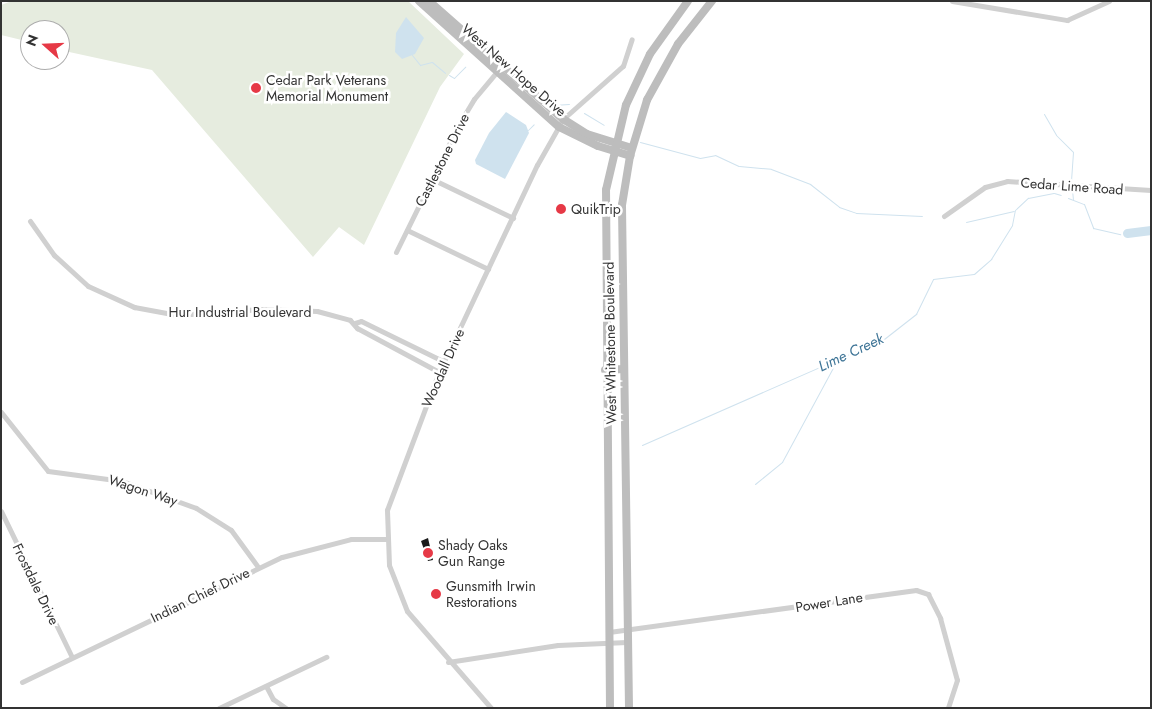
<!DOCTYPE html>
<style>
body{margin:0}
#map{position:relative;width:1152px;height:709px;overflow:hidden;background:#fff;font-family:Jost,sans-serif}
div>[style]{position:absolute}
.green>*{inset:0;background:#e6ecdf}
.water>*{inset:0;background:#cfe2ee}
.stream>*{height:1px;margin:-0.5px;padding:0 0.5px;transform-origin:0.5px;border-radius:0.5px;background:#cfe2ee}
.river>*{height:9px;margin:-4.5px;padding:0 4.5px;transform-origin:4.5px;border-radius:4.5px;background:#cfe2ee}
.building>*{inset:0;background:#1a1a1a}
.street>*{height:5px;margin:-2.5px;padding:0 2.5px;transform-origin:2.5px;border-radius:2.5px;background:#d0d0d0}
.secondary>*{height:8px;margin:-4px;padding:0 4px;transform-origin:4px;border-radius:4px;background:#bdbdbd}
.dots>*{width:14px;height:14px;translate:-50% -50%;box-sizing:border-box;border:2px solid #fff;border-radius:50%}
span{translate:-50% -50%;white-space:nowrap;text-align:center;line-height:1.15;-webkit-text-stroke:5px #fff;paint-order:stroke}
.street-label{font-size:14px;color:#333}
.poi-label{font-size:14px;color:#333}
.left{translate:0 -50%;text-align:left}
.water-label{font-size:15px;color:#3f7597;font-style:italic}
.frame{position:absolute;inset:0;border:2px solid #333;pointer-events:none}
.north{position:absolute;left:20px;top:20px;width:50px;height:50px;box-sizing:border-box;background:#fff;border:1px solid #adadad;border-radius:50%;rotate:290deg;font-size:14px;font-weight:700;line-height:20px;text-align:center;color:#333}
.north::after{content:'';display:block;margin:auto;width:18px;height:22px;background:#e63946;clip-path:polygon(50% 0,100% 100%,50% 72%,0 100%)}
</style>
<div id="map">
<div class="green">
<i style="clip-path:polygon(12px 1px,408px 1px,464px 54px,440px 87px,364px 245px,339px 227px,313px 257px,152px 70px,60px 50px,60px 30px,30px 30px,30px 42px,1px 35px,1px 5px)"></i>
</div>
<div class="water">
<i style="clip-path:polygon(406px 17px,424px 38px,415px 54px,402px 59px,395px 52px,396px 33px)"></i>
<i style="clip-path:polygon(506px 112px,526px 125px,529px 133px,505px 179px,476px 164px,475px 160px,489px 133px)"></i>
</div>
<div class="stream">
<i style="left:412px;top:55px;width:13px;rotate:51deg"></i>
<i style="left:420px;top:65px;width:12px;rotate:-14deg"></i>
<i style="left:432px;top:62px;width:17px;rotate:40deg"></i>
<i style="left:449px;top:75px;width:6px;rotate:31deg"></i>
<i style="left:454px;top:78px;width:16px;rotate:-45deg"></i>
<i style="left:553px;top:105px;width:16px;rotate:-4deg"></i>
<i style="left:584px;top:113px;width:23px;rotate:31deg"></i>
<i style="left:1044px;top:114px;width:24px;rotate:60deg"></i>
<i style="left:1056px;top:135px;width:24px;rotate:45deg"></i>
<i style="left:1073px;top:152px;width:30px;rotate:94deg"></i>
<i style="left:528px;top:130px;width:8px;rotate:-45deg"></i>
<i style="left:640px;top:142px;width:62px;rotate:14.9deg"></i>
<i style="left:700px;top:158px;width:15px;rotate:-11deg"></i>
<i style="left:715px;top:155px;width:26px;rotate:25deg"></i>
<i style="left:739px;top:166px;width:32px;rotate:5deg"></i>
<i style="left:771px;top:169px;width:42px;rotate:21deg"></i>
<i style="left:810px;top:184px;width:37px;rotate:38deg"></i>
<i style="left:839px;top:207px;width:18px;rotate:19deg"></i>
<i style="left:856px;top:213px;width:66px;rotate:2.6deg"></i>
<i style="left:1072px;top:190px;width:9px;rotate:84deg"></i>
<i style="left:1068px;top:198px;width:17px;rotate:21deg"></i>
<i style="left:1084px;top:204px;width:26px;rotate:69deg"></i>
<i style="left:1093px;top:228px;width:28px;rotate:13deg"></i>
<i style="left:966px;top:222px;width:49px;rotate:-12.9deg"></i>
<i style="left:642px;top:445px;width:264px;rotate:-23.7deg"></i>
<i style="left:884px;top:339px;width:41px;rotate:-38deg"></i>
<i style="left:916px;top:314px;width:39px;rotate:-64deg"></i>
<i style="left:933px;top:279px;width:41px;rotate:-7deg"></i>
<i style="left:974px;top:274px;width:23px;rotate:-41deg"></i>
<i style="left:991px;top:259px;width:40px;rotate:-58deg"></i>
<i style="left:1012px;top:225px;width:15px;rotate:-79deg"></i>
<i style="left:1015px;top:210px;width:18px;rotate:-43deg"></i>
<i style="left:1028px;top:198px;width:26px;rotate:-11deg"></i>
<i style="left:1054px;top:193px;width:7px;rotate:16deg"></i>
<i style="left:755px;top:484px;width:35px;rotate:-39deg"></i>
<i style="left:782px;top:462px;width:111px;rotate:-61.6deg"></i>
</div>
<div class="river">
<i style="left:1127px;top:233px;width:24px;rotate:-7deg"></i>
</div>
<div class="building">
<i style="clip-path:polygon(428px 538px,433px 560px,428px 561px,421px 541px)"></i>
</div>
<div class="street">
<i style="left:952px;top:1px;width:117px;rotate:9.4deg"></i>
<i style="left:1067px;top:20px;width:46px;rotate:-24.3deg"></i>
<i style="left:432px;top:179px;width:90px;rotate:25.7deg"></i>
<i style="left:944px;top:216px;width:50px;rotate:-35.3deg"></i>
<i style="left:985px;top:187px;width:23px;rotate:-15deg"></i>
<i style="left:1007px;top:181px;width:144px;rotate:3.6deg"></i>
<i style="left:30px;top:221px;width:42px;rotate:54.8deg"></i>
<i style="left:54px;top:255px;width:46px;rotate:42.4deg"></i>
<i style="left:88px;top:286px;width:51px;rotate:24.5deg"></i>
<i style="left:134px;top:307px;width:44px;rotate:10.5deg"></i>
<i style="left:177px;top:315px;width:84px;rotate:-4.1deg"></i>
<i style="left:261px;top:309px;width:56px;rotate:2deg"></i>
<i style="left:317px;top:311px;width:34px;rotate:15deg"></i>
<i style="left:350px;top:320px;width:11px;rotate:49deg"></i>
<i style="left:357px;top:328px;width:93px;rotate:28.2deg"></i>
<i style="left:407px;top:230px;width:90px;rotate:25.7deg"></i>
<i style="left:396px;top:252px;width:143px;rotate:-63.8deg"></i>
<i style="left:459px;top:124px;width:29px;rotate:-59deg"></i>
<i style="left:474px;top:99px;width:34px;rotate:-50deg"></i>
<i style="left:355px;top:323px;width:6px;rotate:-18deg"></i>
<i style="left:361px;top:321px;width:91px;rotate:26deg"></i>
<i style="left:1px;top:412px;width:75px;rotate:51.5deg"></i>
<i style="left:48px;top:471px;width:75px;rotate:7.7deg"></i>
<i style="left:122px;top:481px;width:79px;rotate:20deg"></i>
<i style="left:196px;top:508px;width:41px;rotate:32.2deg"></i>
<i style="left:231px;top:530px;width:46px;rotate:53.9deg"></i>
<i style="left:1px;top:511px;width:162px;rotate:64.1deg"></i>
<i style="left:609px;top:632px;width:310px;rotate:-7.8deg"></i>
<i style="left:916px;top:590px;width:13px;rotate:18deg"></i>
<i style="left:928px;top:594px;width:27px;rotate:63deg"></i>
<i style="left:940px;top:618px;width:64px;rotate:74.7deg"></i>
<i style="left:957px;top:680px;width:29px;rotate:108deg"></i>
<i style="left:448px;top:662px;width:111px;rotate:-8.8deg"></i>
<i style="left:558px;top:645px;width:69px;rotate:-2.5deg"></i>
<i style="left:22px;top:682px;width:288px;rotate:-25.7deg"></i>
<i style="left:282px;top:557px;width:71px;rotate:-14.6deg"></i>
<i style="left:351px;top:539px;width:35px"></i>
<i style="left:266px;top:686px;width:15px;rotate:62deg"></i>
<i style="left:273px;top:699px;width:16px;rotate:35deg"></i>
<i style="left:219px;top:708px;width:119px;rotate:-25.5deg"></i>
<i style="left:491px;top:708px;width:128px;rotate:-130.9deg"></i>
<i style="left:407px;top:611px;width:49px;rotate:-111.4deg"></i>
<i style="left:389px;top:565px;width:55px;rotate:-92.1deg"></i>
<i style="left:387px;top:510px;width:147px;rotate:-69.4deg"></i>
<i style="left:439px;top:372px;width:229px;rotate:-64.7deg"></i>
<i style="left:537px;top:165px;width:53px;rotate:-60.5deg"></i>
<i style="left:563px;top:119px;width:80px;rotate:-41.5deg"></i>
<i style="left:623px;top:66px;width:28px;rotate:-72deg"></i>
</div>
<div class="secondary">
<i style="left:419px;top:1px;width:188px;rotate:42deg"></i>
<i style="left:559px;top:127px;width:43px;rotate:26deg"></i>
<i style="left:598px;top:146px;width:34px;rotate:17deg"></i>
<i style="left:429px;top:1px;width:179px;rotate:41.4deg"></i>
<i style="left:563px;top:119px;width:28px;rotate:32deg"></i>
<i style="left:587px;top:134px;width:47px;rotate:17.3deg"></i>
<i style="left:605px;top:370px;width:19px;rotate:-3deg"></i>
<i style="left:610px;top:708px;width:518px;rotate:-90.44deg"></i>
<i style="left:606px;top:190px;width:87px;rotate:-76.8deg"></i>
<i style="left:626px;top:105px;width:56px;rotate:-64.8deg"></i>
<i style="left:650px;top:54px;width:65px;rotate:-54.4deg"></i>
<i style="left:629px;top:708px;width:503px;rotate:-90.8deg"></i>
<i style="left:622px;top:205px;width:50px;rotate:-80.7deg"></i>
<i style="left:630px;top:156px;width:59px;rotate:-73.1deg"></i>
<i style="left:647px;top:100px;width:64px;rotate:-61deg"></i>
<i style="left:678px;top:44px;width:55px;rotate:-51.7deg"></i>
</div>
<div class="dots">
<i style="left:256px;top:88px;background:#e63946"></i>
<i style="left:561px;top:209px;background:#e63946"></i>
<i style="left:428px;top:553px;background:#e63946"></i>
<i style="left:436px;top:594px;background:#e63946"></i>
</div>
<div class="street-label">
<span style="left:514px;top:70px;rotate:41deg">West New Hope Drive</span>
<span style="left:442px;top:160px;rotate:-63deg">Castlestone Drive</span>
<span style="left:1072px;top:186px;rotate:4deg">Cedar Lime Road</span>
<span style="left:240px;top:312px">Hur Industrial Boulevard</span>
<span style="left:610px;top:343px;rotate:-91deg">West Whitestone Boulevard</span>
<span style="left:443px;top:368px;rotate:-66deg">Woodall Drive</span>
<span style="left:143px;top:490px;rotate:18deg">Wagon Way</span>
<span style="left:36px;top:584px;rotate:64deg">Frostdale Drive</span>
<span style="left:200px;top:595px;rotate:-26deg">Indian Chief Drive</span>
<span style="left:829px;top:602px;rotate:-9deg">Power Lane</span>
</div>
<div class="poi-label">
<span class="left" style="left:266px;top:88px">Cedar Park Veterans<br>Memorial Monument</span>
<span class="left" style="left:571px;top:209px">QuikTrip</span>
<span class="left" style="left:438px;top:553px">Shady Oaks<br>Gun Range</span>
<span class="left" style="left:446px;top:594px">Gunsmith Irwin<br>Restorations</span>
</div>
<div class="water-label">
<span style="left:851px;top:353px;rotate:-25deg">Lime Creek</span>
</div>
<div class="frame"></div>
<div class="north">N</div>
</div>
